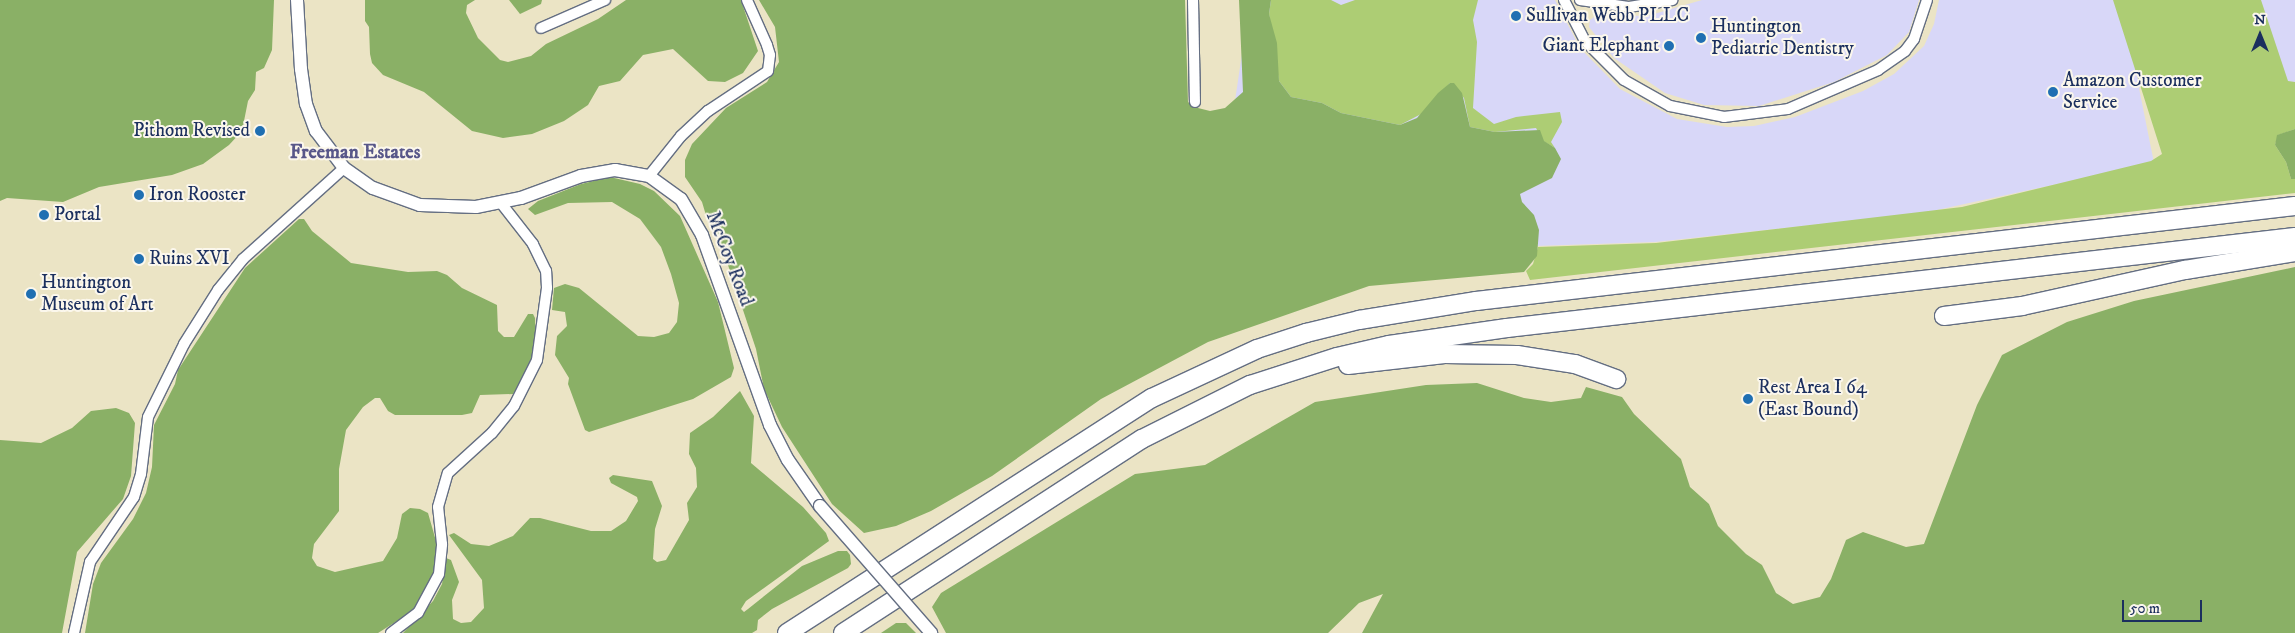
<!DOCTYPE html>
<style>
body{margin:0}
#map{position:relative;width:2295px;height:633px;overflow:hidden;background:#ebe4c5;font-family:"IM FELL DW Pica",serif}
div>[style]{position:absolute}
.built>*{inset:0;background:#d8d7f8}
.green>*{inset:0;background:#adcd74}
.forest>*{inset:0;background:#8ab066}
.roads{filter:drop-shadow(1px 0 #646e82) drop-shadow(-1px 0 #646e82) drop-shadow(0 1px #646e82) drop-shadow(0 -1px #646e82)}
.minor>*{height:10px;margin:-5px;padding:0 5px;transform-origin:5px;border-radius:5px;background:#fff}
.tertiary>*{height:12px;margin:-6px;padding:0 6px;transform-origin:6px;border-radius:6px;background:#fff}
.motorway>*{height:18px;margin:-9px;padding:0 9px;transform-origin:9px;border-radius:9px;background:#fff}
.bridges{filter:drop-shadow(1px 0 #646e82) drop-shadow(-1px 0 #646e82) drop-shadow(0 1px #646e82) drop-shadow(0 -1px #646e82)}
.tertiary-bridge>*{height:12px;margin:-6px;padding:0 6px;transform-origin:6px;border-radius:6px;background:#fff}
.dots>*{width:14px;height:14px;translate:-50% -50%;box-sizing:border-box;border:2px solid #fbf7ec;border-radius:50%}
span{translate:-50% -50%;white-space:nowrap;text-align:center;line-height:1.15;-webkit-text-stroke:4px #fbf7ec;paint-order:stroke}
.poi-label{font-size:19px;color:#1b2f5e}
.left{translate:0 -50%;text-align:left}
.right{translate:-100% -50%;text-align:right}
.street-label{font-size:19px;color:#1b2f5e}
.neighbourhood-label{font-size:20px;color:#585789;font-weight:700}
.north{position:absolute;left:2235px;top:10px;width:50px;height:50px;-webkit-text-stroke:4px #fbf7ec;paint-order:stroke;rotate:0deg;font-size:14px;font-weight:700;line-height:20px;text-align:center;color:#1b2f5e}
.north::after{content:'';display:block;margin:auto;width:18px;height:22px;background:#1b2f5e;clip-path:polygon(50% 0,100% 100%,50% 72%,0 100%)}
.scale{position:absolute;left:2122px;top:600px;width:80px;height:22px;box-sizing:border-box;border:2px solid #1b2f5e;border-top:0;padding-left:6px;font-size:15px;line-height:18px;white-space:nowrap;color:#1b2f5e;-webkit-text-stroke:4px #fbf7ec;paint-order:stroke}
</style>
<div id="map">
<div class="built">
<i style="clip-path:polygon(1250px 0,1555px 0,1580px 48px,1620px 89px,1677px 119px,1727px 127px,1754px 126px,1795px 117px,1863px 91px,1894px 74px,1924px 46px,1934px 24px,1939px 0,2295px 0,2295px 85px,2277px 88px,2255px 12px,2139px 88px,2154px 163px,1923px 213px,1655px 242px,1535px 246px,1529px 213px,840px 469px,811px 472px,791px 439px,1233px 114px)"></i>
<i style="clip-path:polygon(1702px 0,1919px 0,1909px 32px,1887px 55px,1834px 82px,1759px 106px,1704px 105px,1665px 93px,1614px 58px,1589px 27px,1590px 20px,1597px 15px,1647px 16px)"></i>
</div>
<div class="green">
<i style="clip-path:polygon(1271px 0,1331px 0,1341px 5px,1355px 0,1478px 0,1473px 20px,1477px 42px,1473px 108px,1494px 124px,1516px 117px,1560px 112px,1562px 122px,1551px 142px,1555px 148px,1543px 141px,1536px 128px,1495px 132px,1470px 127px,1464px 98px,1450px 83px,1423px 113px,1400px 125px,1341px 113px,1322px 103px,1291px 97px,1279px 81px,1269px 14px)"></i>
<i style="clip-path:polygon(2113px 0,2261px 0,2288px 81px,2295px 82px,2295px 129px,2278px 135px,2275px 145px,2286px 162px,2291px 179px,2295px 179px,2295px 193px,1530px 280px,1526px 271px,1533px 264px,1538px 247px,1656px 243px,1962px 207px,2151px 161px,2162px 154px)"></i>
</div>
<div class="forest">
<i style="clip-path:polygon(0 0,274px 0,272px 50px,264px 68px,256px 72px,255px 90px,248px 101px,242px 131px,229px 145px,203px 164px,172px 175px,99px 187px,63px 202px,7px 198px,0 201px)"></i>
<i style="clip-path:polygon(365px 0,475px 0,467px 5px,466px 13px,478px 38px,500px 60px,508px 62px,531px 56px,546px 44px,598px 19px,626px 0,741px 0,758px 51px,743px 73px,725px 82px,708px 81px,673px 49px,643px 55px,620px 81px,599px 86px,588px 105px,564px 121px,532px 134px,503px 138px,472px 131px,424px 92px,383px 75px,372px 63px,370px 54px,369px 27px,365px 21px)"></i>
<i style="clip-path:polygon(509px 0,542px 0,541px 4px,520px 14px)"></i>
<i style="clip-path:polygon(759px 0,1185px 0,1188px 102px,1194px 107px,1210px 111px,1225px 108px,1243px 92px,1239px 0,1271px 0,1269px 14px,1277px 43px,1279px 81px,1291px 97px,1322px 103px,1341px 113px,1400px 125px,1417px 118px,1438px 93px,1450px 83px,1454px 83px,1462px 93px,1470px 127px,1495px 132px,1540px 130px,1544px 141px,1555px 148px,1561px 159px,1552px 178px,1520px 194px,1522px 202px,1534px 215px,1539px 230px,1537px 256px,1524px 272px,1369px 286px,1208px 342px,1101px 399px,992px 476px,931px 511px,896px 526px,864px 533px,832px 504px,782px 427px,764px 389px,756px 349px,725px 256px,713px 227px,708px 222px,702px 202px,685px 177px,685px 160px,692px 144px,726px 108px,767px 82px,779px 62px,775px 27px)"></i>
<i style="clip-path:polygon(2295px 129px,2295px 179px,2291px 179px,2286px 162px,2275px 145px,2277px 135px)"></i>
<i style="clip-path:polygon(610px 177px,640px 184px,654px 191px,680px 216px,718px 302px,734px 368px,731px 377px,693px 399px,589px 432px,585px 430px,568px 384px,569px 378px,555px 355px,557px 336px,567px 326px,565px 312px,552px 310px,554px 288px,565px 284px,579px 288px,638px 336px,654px 337px,669px 333px,677px 322px,679px 303px,671px 274px,661px 247px,640px 219px,612px 202px,568px 203px,535px 215px,528px 209px,538px 201px,581px 184px)"></i>
<i style="clip-path:polygon(299px 219px,304px 219px,312px 231px,351px 263px,408px 272px,437px 271px,447px 275px,462px 288px,497px 305px,498px 331px,504px 337px,514px 337px,528px 314px,533px 314px,535px 318px,536px 346px,531px 364px,513px 394px,480px 395px,472px 413px,462px 415px,395px 415px,388px 411px,380px 398px,375px 398px,363px 407px,346px 430px,339px 469px,339px 511px,314px 544px,312px 558px,317px 566px,335px 572px,383px 561px,397px 538px,402px 514px,410px 508px,420px 509px,428px 513px,436px 541px,436px 566px,430px 584px,416px 609px,378px 633px,85px 633px,93px 584px,101px 563px,133px 519px,146px 493px,152px 467px,154px 425px,175px 384px,178px 370px,245px 268px)"></i>
<i style="clip-path:polygon(2295px 267px,2295px 633px,1362px 633px,1383px 594px,1359px 603px,1328px 633px,946px 633px,932px 607px,941px 593px,1135px 474px,1205px 465px,1315px 402px,1426px 385px,1477px 383px,1524px 398px,1551px 402px,1581px 398px,1586px 387px,1622px 397px,1634px 414px,1681px 459px,1690px 487px,1709px 504px,1718px 526px,1746px 554px,1762px 565px,1776px 593px,1793px 604px,1820px 597px,1831px 579px,1846px 540px,1863px 532px,1906px 547px,1924px 544px,1977px 405px,2002px 355px,2067px 322px,2134px 301px)"></i>
<i style="clip-path:polygon(740px 391px,754px 416px,751px 463px,803px 507px,826px 533px,829px 541px,746px 601px,741px 609px,744px 612px,748px 609px,802px 566px,838px 551px,847px 551px,850px 555px,851px 564px,848px 568px,772px 609px,758px 620px,757px 630px,752px 633px,403px 633px,433px 601px,442px 584px,446px 558px,451px 560px,459px 582px,452px 600px,453px 619px,461px 623px,471px 622px,484px 608px,482px 580px,449px 535px,454px 533px,471px 544px,489px 546px,513px 536px,530px 518px,540px 518px,591px 531px,611px 531px,626px 521px,638px 501px,637px 497px,611px 483px,609px 478px,613px 475px,652px 481px,662px 506px,655px 529px,653px 559px,657px 562px,666px 560px,689px 520px,687px 503px,697px 487px,696px 468px,689px 454px,690px 433px,713px 417px)"></i>
<i style="clip-path:polygon(116px 408px,129px 413px,135px 423px,131px 476px,123px 499px,77px 552px,62px 633px,0 633px,0 440px,41px 443px,72px 428px,91px 411px)"></i>
<i style="clip-path:polygon(896px 623px,906px 623px,916px 633px,881px 633px)"></i>
</div>
<div class="roads">
<div class="minor">
<i style="left:1193px;top:0;width:102px;rotate:88.9deg"></i>
<i style="left:1564px;top:0;width:46px;rotate:62.9deg"></i>
<i style="left:1585px;top:41px;width:55px;rotate:45deg"></i>
<i style="left:1624px;top:80px;width:53px;rotate:29.5deg"></i>
<i style="left:1670px;top:106px;width:55px;rotate:11.5deg"></i>
<i style="left:1724px;top:117px;width:64px;rotate:-7.1deg"></i>
<i style="left:1788px;top:109px;width:98px;rotate:-23.4deg"></i>
<i style="left:1878px;top:70px;width:33px;rotate:-35deg"></i>
<i style="left:1905px;top:51px;width:15px;rotate:-53deg"></i>
<i style="left:1914px;top:39px;width:41px;rotate:-71.6deg"></i>
<i style="left:1580px;top:0;width:49px;rotate:8.1deg"></i>
<i style="left:1629px;top:7px;width:44px;rotate:-9.2deg"></i>
<i style="left:541px;top:28px;width:70px;rotate:-23.6deg"></i>
<i style="left:649px;top:176px;width:51px;rotate:-51.3deg"></i>
<i style="left:681px;top:136px;width:37px;rotate:-43deg"></i>
<i style="left:708px;top:111px;width:72px;rotate:-33.7deg"></i>
<i style="left:768px;top:71px;width:16px;rotate:-83deg"></i>
<i style="left:770px;top:55px;width:10px;rotate:-107deg"></i>
<i style="left:767px;top:45px;width:49px;rotate:-114deg"></i>
<i style="left:74px;top:633px;width:73px;rotate:-77.3deg"></i>
<i style="left:90px;top:562px;width:78px;rotate:-55.9deg"></i>
<i style="left:134px;top:497px;width:24px;rotate:-73deg"></i>
<i style="left:141px;top:474px;width:57px;rotate:-83deg"></i>
<i style="left:148px;top:417px;width:81px;rotate:-63.7deg"></i>
<i style="left:184px;top:344px;width:64px;rotate:-57.8deg"></i>
<i style="left:218px;top:290px;width:40px;rotate:-51deg"></i>
<i style="left:243px;top:259px;width:136px;rotate:-42deg"></i>
<i style="left:391px;top:633px;width:34px;rotate:-37deg"></i>
<i style="left:418px;top:613px;width:44px;rotate:-61.7deg"></i>
<i style="left:439px;top:574px;width:30px;rotate:-84deg"></i>
<i style="left:442px;top:544px;width:37px;rotate:-96deg"></i>
<i style="left:438px;top:507px;width:35px;rotate:-74deg"></i>
<i style="left:448px;top:473px;width:59px;rotate:-42.3deg"></i>
<i style="left:492px;top:433px;width:35px;rotate:-51deg"></i>
<i style="left:514px;top:406px;width:51px;rotate:-63.4deg"></i>
<i style="left:537px;top:360px;width:73px;rotate:-82.1deg"></i>
<i style="left:547px;top:288px;width:17px;rotate:-93deg"></i>
<i style="left:546px;top:271px;width:30px;rotate:-116deg"></i>
<i style="left:533px;top:244px;width:52px;rotate:-128deg"></i>
</div>
<div class="tertiary">
<i style="left:297px;top:0;width:69px;rotate:86.7deg"></i>
<i style="left:301px;top:69px;width:35px;rotate:82deg"></i>
<i style="left:306px;top:104px;width:29px;rotate:70deg"></i>
<i style="left:316px;top:131px;width:46px;rotate:52.9deg"></i>
<i style="left:344px;top:168px;width:35px;rotate:35deg"></i>
<i style="left:373px;top:188px;width:50px;rotate:19.9deg"></i>
<i style="left:420px;top:205px;width:56px;rotate:2deg"></i>
<i style="left:476px;top:207px;width:46px;rotate:-11.3deg"></i>
<i style="left:521px;top:198px;width:64px;rotate:-20.1deg"></i>
<i style="left:581px;top:176px;width:35px;rotate:-10deg"></i>
<i style="left:615px;top:170px;width:35px;rotate:10deg"></i>
<i style="left:649px;top:176px;width:39px;rotate:36deg"></i>
<i style="left:681px;top:199px;width:42px;rotate:59.7deg"></i>
<i style="left:702px;top:235px;width:202px;rotate:70.3deg"></i>
<i style="left:770px;top:425px;width:39px;rotate:63deg"></i>
<i style="left:788px;top:460px;width:56px;rotate:55.2deg"></i>
</div>
<div class="motorway">
<i style="left:1944px;top:316px;width:79px;rotate:-7.3deg"></i>
<i style="left:2022px;top:306px;width:167px;rotate:-12.5deg"></i>
<i style="left:2185px;top:270px;width:111px;rotate:-9.3deg"></i>
<i style="left:1348px;top:365px;width:97px;rotate:-6.5deg"></i>
<i style="left:1444px;top:354px;width:73px;rotate:0.8deg"></i>
<i style="left:1517px;top:355px;width:59px;rotate:8.8deg"></i>
<i style="left:1575px;top:364px;width:44px;rotate:20.1deg"></i>
<i style="left:787px;top:633px;width:434px;rotate:-32.8deg"></i>
<i style="left:1152px;top:398px;width:116px;rotate:-25deg"></i>
<i style="left:1257px;top:349px;width:52px;rotate:-18.1deg"></i>
<i style="left:1306px;top:333px;width:55px;rotate:-13.8deg"></i>
<i style="left:1359px;top:320px;width:119px;rotate:-9.2deg"></i>
<i style="left:1476px;top:301px;width:824px;rotate:-6.62deg"></i>
<i style="left:843px;top:633px;width:356px;rotate:-33deg"></i>
<i style="left:1142px;top:439px;width:121px;rotate:-26.6deg"></i>
<i style="left:1250px;top:385px;width:91px;rotate:-17.8deg"></i>
<i style="left:1337px;top:357px;width:53px;rotate:-13deg"></i>
<i style="left:1389px;top:345px;width:119px;rotate:-8.2deg"></i>
<i style="left:1507px;top:328px;width:793px;rotate:-6.59deg"></i>
</div>
</div>
<div class="bridges">
<div class="tertiary-bridge">
<i style="left:820px;top:506px;width:169px;rotate:48.8deg"></i>
</div>
</div>
<div class="dots">
<i style="left:1516px;top:16px;background:#1f6fb2"></i>
<i style="left:1701px;top:38px;background:#1f6fb2"></i>
<i style="left:1669px;top:46px;background:#1f6fb2"></i>
<i style="left:2053px;top:92px;background:#1f6fb2"></i>
<i style="left:260px;top:131px;background:#1f6fb2"></i>
<i style="left:139px;top:195px;background:#1f6fb2"></i>
<i style="left:44px;top:215px;background:#1f6fb2"></i>
<i style="left:139px;top:259px;background:#1f6fb2"></i>
<i style="left:31px;top:294px;background:#1f6fb2"></i>
<i style="left:1748px;top:399px;background:#1f6fb2"></i>
</div>
<div class="poi-label">
<span class="left" style="left:1526px;top:16px">Sullivan Webb PLLC</span>
<span class="left" style="left:1711px;top:38px">Huntington<br>Pediatric Dentistry</span>
<span class="right" style="left:1659px;top:46px">Giant Elephant</span>
<span class="left" style="left:2063px;top:92px">Amazon Customer<br>Service</span>
<span class="right" style="left:250px;top:131px">Pithom Revised</span>
<span class="left" style="left:149px;top:195px">Iron Rooster</span>
<span class="left" style="left:54px;top:215px">Portal</span>
<span class="left" style="left:149px;top:259px">Ruins XVI</span>
<span class="left" style="left:41px;top:294px">Huntington<br>Museum of Art</span>
<span class="left" style="left:1758px;top:399px">Rest Area I 64<br>(East Bound)</span>
</div>
<div class="street-label">
<span style="left:729px;top:259px;rotate:69deg">McCoy Road</span>
</div>
<div class="neighbourhood-label">
<span style="left:355px;top:152px">Freeman Estates</span>
</div>
<div class="north">N</div>
<div class="scale">50 m</div>
</div>
